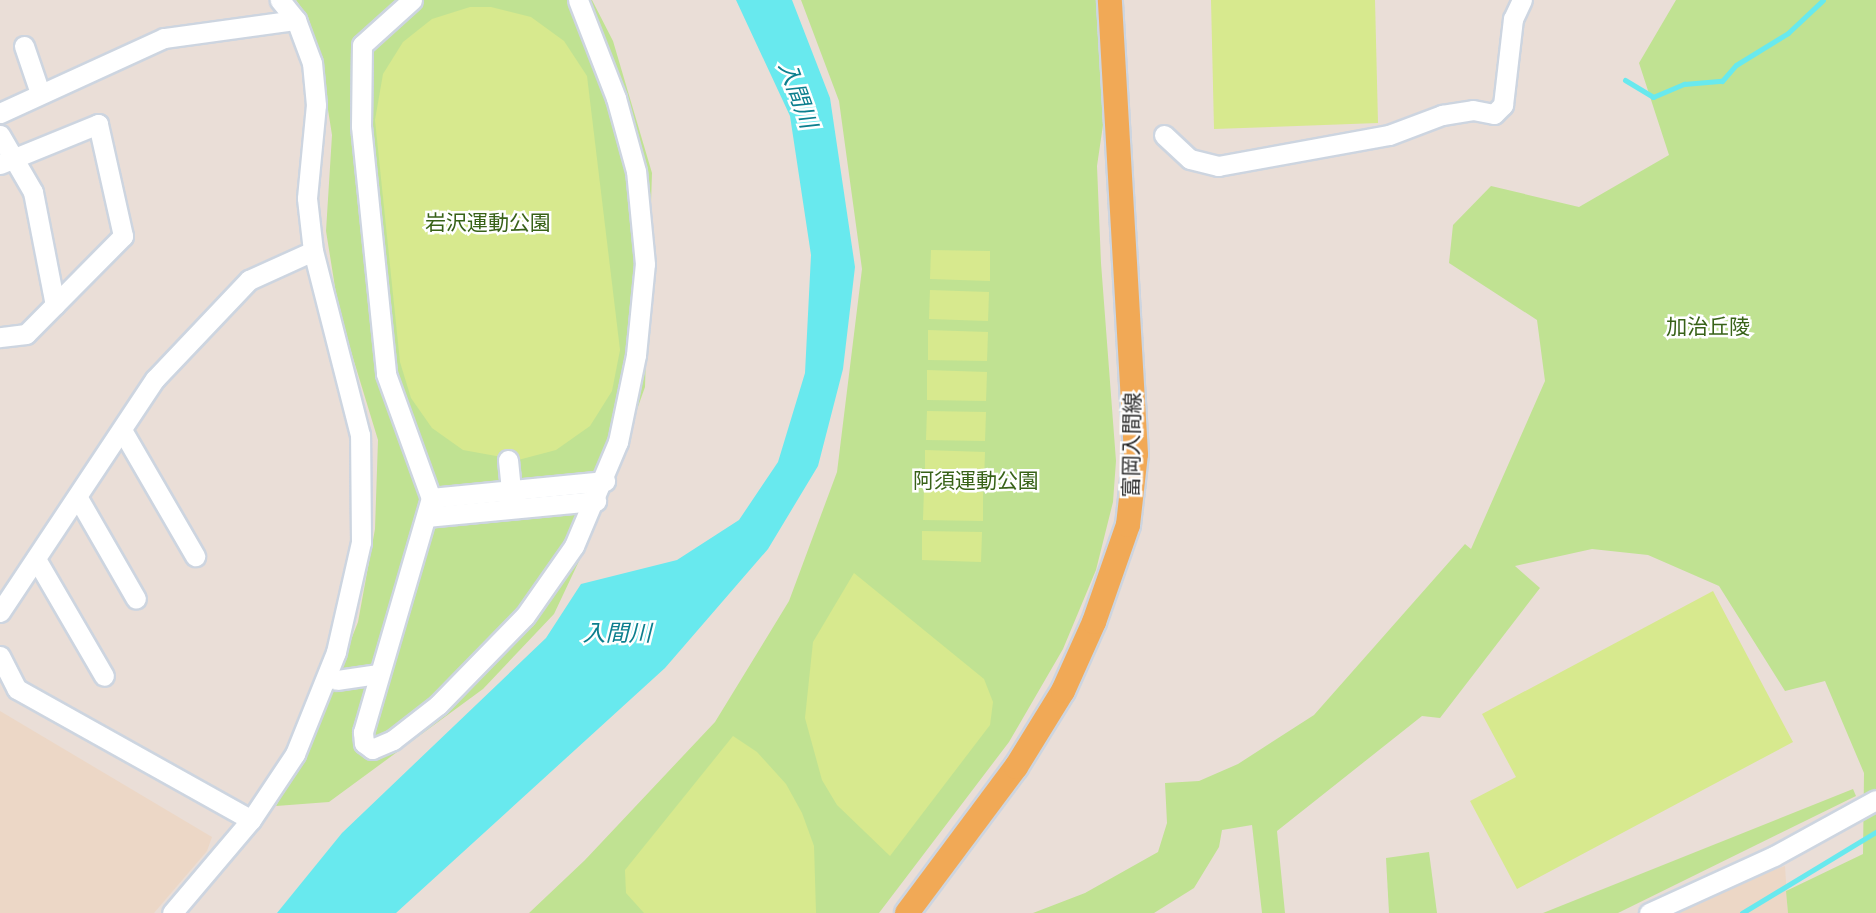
<!DOCTYPE html>
<meta charset="utf-8">
<style>
body{margin:0}
#map{position:relative;width:1876px;height:913px;overflow:hidden;background:#eaded7;font-family:"Roboto Condensed","Noto Sans JP",sans-serif}
div>[style]{position:absolute}
.education>*{inset:0;background:#ecd7c6}
.green>*{inset:0;background:#c0e292}
.pitch>*{inset:0;background:#d7e98e}
.water>*{inset:0;background:#68e9ee}
.stream>*{height:5px;margin:-2.5px;padding:0 2.5px;transform-origin:2.5px;border-radius:2.5px;background:#68e9ee}
.roads{filter:drop-shadow(2px 0 #cdd5e0) drop-shadow(-2px 0 #cdd5e0) drop-shadow(0 2px #cdd5e0) drop-shadow(0 -2px #cdd5e0)}
.minor>*{height:19px;margin:-9.5px;padding:0 9.5px;transform-origin:9.5px;border-radius:9.5px;background:#fff}
.major>*{height:24px;margin:-12px;padding:0 12px;transform-origin:12px;border-radius:12px;background:#f1a956}
span{translate:-50% -50%;white-space:nowrap;text-align:center;line-height:1.15;-webkit-text-stroke:5px #fff;paint-order:stroke}
.park-label{font-size:21px;color:#386218}
.street-label{font-size:21px;color:#272727}
.water-label{font-size:23px;color:#0c7f8e;font-style:italic}
</style>
<div id="map">
<div class="education">
<i style="clip-path:polygon(0 711px,212px 837px,207px 851px,154px 913px,0 913px)"></i>
<i style="clip-path:polygon(1785px 866px,1788px 913px,1678px 913px,1756px 876px)"></i>
</div>
<div class="green">
<i style="clip-path:polygon(296px 0,592px 0,613px 41px,652px 173px,645px 387px,596px 525px,554px 614px,483px 689px,329px 802px,276px 806px,314px 734px,358px 622px,375px 529px,378px 440px,339px 312px,326px 231px,332px 135px,318px 47px,308px 17px)"></i>
<i style="clip-path:polygon(801px 0,1097px 0,1103px 125px,1097px 166px,1101px 263px,1116px 461px,1113px 502px,1096px 570px,1063px 649px,1009px 742px,879px 913px,529px 913px,585px 860px,715px 722px,789px 601px,837px 472px,862px 269px,839px 101px)"></i>
<i style="clip-path:polygon(1676px 0,1876px 0,1876px 913px,1788px 913px,1786px 891px,1863px 854px,1864px 773px,1825px 681px,1785px 691px,1719px 586px,1648px 555px,1592px 549px,1515px 566px,1540px 588px,1440px 718px,1422px 716px,1277px 831px,1285px 913px,1262px 913px,1252px 825px,1222px 830px,1219px 847px,1194px 888px,1154px 913px,1033px 913px,1085px 893px,1158px 852px,1167px 823px,1165px 783px,1199px 781px,1238px 764px,1314px 715px,1465px 544px,1471px 549px,1545px 381px,1537px 320px,1449px 263px,1453px 225px,1491px 186px,1579px 207px,1669px 155px,1639px 63px)"></i>
<i style="clip-path:polygon(1853px 789px,1856px 796px,1618px 913px,1543px 913px)"></i>
<i style="clip-path:polygon(1429px 852px,1437px 913px,1389px 913px,1386px 858px)"></i>
</div>
<div class="pitch">
<i style="clip-path:polygon(1211px 0,1375px 0,1378px 123px,1214px 129px)"></i>
<i style="clip-path:polygon(470px 7px,491px 7px,531px 17px,564px 41px,587px 76px,620px 350px,612px 391px,590px 426px,556px 450px,518px 460px,463px 450px,432px 428px,411px 398px,400px 362px,375px 120px,383px 74px,403px 42px,432px 19px)"></i>
<i style="clip-path:polygon(931px 250px,990px 251px,990px 281px,930px 279px)"></i>
<i style="clip-path:polygon(930px 290px,989px 292px,988px 321px,929px 319px)"></i>
<i style="clip-path:polygon(928px 330px,988px 332px,987px 361px,928px 360px)"></i>
<i style="clip-path:polygon(927px 370px,987px 372px,986px 401px,927px 400px)"></i>
<i style="clip-path:polygon(927px 411px,986px 412px,985px 441px,926px 440px)"></i>
<i style="clip-path:polygon(925px 450px,985px 452px,984px 481px,925px 479px)"></i>
<i style="clip-path:polygon(924px 490px,983px 492px,983px 521px,923px 520px)"></i>
<i style="clip-path:polygon(922px 531px,982px 532px,981px 562px,922px 560px)"></i>
<i style="clip-path:polygon(854px 573px,984px 679px,993px 702px,990px 725px,890px 856px,837px 805px,822px 780px,805px 718px,813px 642px)"></i>
<i style="clip-path:polygon(1713px 591px,1793px 742px,1517px 889px,1470px 801px,1516px 777px,1482px 714px)"></i>
<i style="clip-path:polygon(733px 736px,757px 752px,786px 784px,802px 813px,814px 846px,816px 913px,644px 913px,626px 893px,625px 870px)"></i>
</div>
<div class="water">
<i style="clip-path:polygon(736px 0,792px 0,830px 98px,855px 267px,843px 369px,818px 466px,768px 549px,665px 668px,396px 913px,277px 913px,342px 833px,546px 638px,581px 584px,677px 560px,739px 520px,778px 462px,805px 373px,811px 255px,790px 116px)"></i>
</div>
<div class="stream">
<i style="left:1625px;top:80px;width:33px;rotate:31deg"></i>
<i style="left:1653px;top:97px;width:34px;rotate:-23deg"></i>
<i style="left:1684px;top:84px;width:38px;rotate:-5deg"></i>
<i style="left:1722px;top:81px;width:21px;rotate:-49deg"></i>
<i style="left:1736px;top:65px;width:61px;rotate:-31.6deg"></i>
<i style="left:1788px;top:33px;width:48px;rotate:-43.3deg"></i>
<i style="left:1742px;top:913px;width:157px;rotate:-31.2deg"></i>
</div>
<div class="roads">
<div class="minor">
<i style="left:412px;top:0;width:67px;rotate:138deg"></i>
<i style="left:362px;top:45px;width:81px;rotate:90.7deg"></i>
<i style="left:361px;top:126px;width:249px;rotate:84.2deg"></i>
<i style="left:386px;top:374px;width:132px;rotate:70.1deg"></i>
<i style="left:431px;top:498px;width:244px;rotate:106.2deg"></i>
<i style="left:363px;top:732px;width:11px;rotate:85deg"></i>
<i style="left:364px;top:743px;width:10px;rotate:37deg"></i>
<i style="left:372px;top:749px;width:23px;rotate:-23deg"></i>
<i style="left:393px;top:740px;width:57px;rotate:-37.9deg"></i>
<i style="left:438px;top:705px;width:124px;rotate:-45.7deg"></i>
<i style="left:525px;top:616px;width:85px;rotate:-55deg"></i>
<i style="left:574px;top:546px;width:113px;rotate:-67.1deg"></i>
<i style="left:618px;top:442px;width:89px;rotate:-78.3deg"></i>
<i style="left:636px;top:355px;width:91px;rotate:-84.4deg"></i>
<i style="left:645px;top:264px;width:93px;rotate:-95.5deg"></i>
<i style="left:636px;top:171px;width:76px;rotate:-105.3deg"></i>
<i style="left:616px;top:98px;width:105px;rotate:-111.2deg"></i>
<i style="left:24px;top:46px;width:50px;rotate:71.2deg"></i>
<i style="left:0;top:113px;width:180px;rotate:-24.6deg"></i>
<i style="left:164px;top:38px;width:133px;rotate:-7.8deg"></i>
<i style="left:0;top:135px;width:66px;rotate:59.9deg"></i>
<i style="left:33px;top:192px;width:115px;rotate:79deg"></i>
<i style="left:1164px;top:135px;width:35px;rotate:43deg"></i>
<i style="left:1190px;top:159px;width:29px;rotate:14deg"></i>
<i style="left:1218px;top:166px;width:174px;rotate:-10.3deg"></i>
<i style="left:1389px;top:135px;width:57px;rotate:-20.7deg"></i>
<i style="left:1442px;top:115px;width:31px;rotate:-9deg"></i>
<i style="left:1473px;top:110px;width:21px;rotate:11deg"></i>
<i style="left:1494px;top:114px;width:13px;rotate:-45deg"></i>
<i style="left:1503px;top:105px;width:87px;rotate:-83.4deg"></i>
<i style="left:1513px;top:19px;width:21px;rotate:-65deg"></i>
<i style="left:0;top:164px;width:106px;rotate:-22.2deg"></i>
<i style="left:98px;top:124px;width:115px;rotate:77.4deg"></i>
<i style="left:123px;top:236px;width:138px;rotate:134.7deg"></i>
<i style="left:26px;top:334px;width:26px;rotate:173deg"></i>
<i style="left:122px;top:430px;width:146px;rotate:59.9deg"></i>
<i style="left:508px;top:460px;width:40px;rotate:84.3deg"></i>
<i style="left:78px;top:498px;width:116px;rotate:60.1deg"></i>
<i style="left:431px;top:498px;width:175px;rotate:-5.6deg"></i>
<i style="left:426px;top:517px;width:171px;rotate:-5.4deg"></i>
<i style="left:36px;top:559px;width:135px;rotate:59.8deg"></i>
<i style="left:0;top:612px;width:280px;rotate:-56.4deg"></i>
<i style="left:155px;top:379px;width:137px;rotate:-46.5deg"></i>
<i style="left:249px;top:280px;width:70px;rotate:-24.4deg"></i>
<i style="left:0;top:656px;width:37px;rotate:63deg"></i>
<i style="left:17px;top:689px;width:268px;rotate:29.2deg"></i>
<i style="left:337px;top:680px;width:41px;rotate:-8.3deg"></i>
<i style="left:172px;top:913px;width:122px;rotate:-49.7deg"></i>
<i style="left:251px;top:820px;width:79px;rotate:-56.3deg"></i>
<i style="left:295px;top:754px;width:110px;rotate:-68.1deg"></i>
<i style="left:336px;top:652px;width:113px;rotate:-77.2deg"></i>
<i style="left:361px;top:542px;width:107px;rotate:-90.5deg"></i>
<i style="left:360px;top:435px;width:190px;rotate:-104.3deg"></i>
<i style="left:313px;top:251px;width:53px;rotate:-96.5deg"></i>
<i style="left:307px;top:198px;width:93px;rotate:-84.5deg"></i>
<i style="left:316px;top:105px;width:42px;rotate:-95.4deg"></i>
<i style="left:312px;top:63px;width:46px;rotate:-110.4deg"></i>
<i style="left:296px;top:20px;width:26px;rotate:-129deg"></i>
<i style="left:1649px;top:913px;width:137px;rotate:-24.5deg"></i>
<i style="left:1774px;top:856px;width:116px;rotate:-28.8deg"></i>
</div>
<div class="major">
<i style="left:907px;top:913px;width:182px;rotate:-53.3deg"></i>
<i style="left:1016px;top:767px;width:89px;rotate:-58.3deg"></i>
<i style="left:1063px;top:691px;width:76px;rotate:-65.8deg"></i>
<i style="left:1094px;top:622px;width:103px;rotate:-70.7deg"></i>
<i style="left:1128px;top:525px;width:71px;rotate:-83.6deg"></i>
<i style="left:1136px;top:454px;width:455px;rotate:-93.3deg"></i>
</div>
</div>
<div class="park-label">
<span style="left:488px;top:223px">岩沢運動公園</span>
<span style="left:1708px;top:327px">加治丘陵</span>
<span style="left:976px;top:481px">阿須運動公園</span>
</div>
<div class="street-label">
<span style="left:1132px;top:445px;rotate:-89deg">富岡入間線</span>
</div>
<div class="water-label">
<span style="left:797px;top:95px;rotate:70deg">入間川</span>
<span style="left:617px;top:634px">入間川</span>
</div>
</div>
